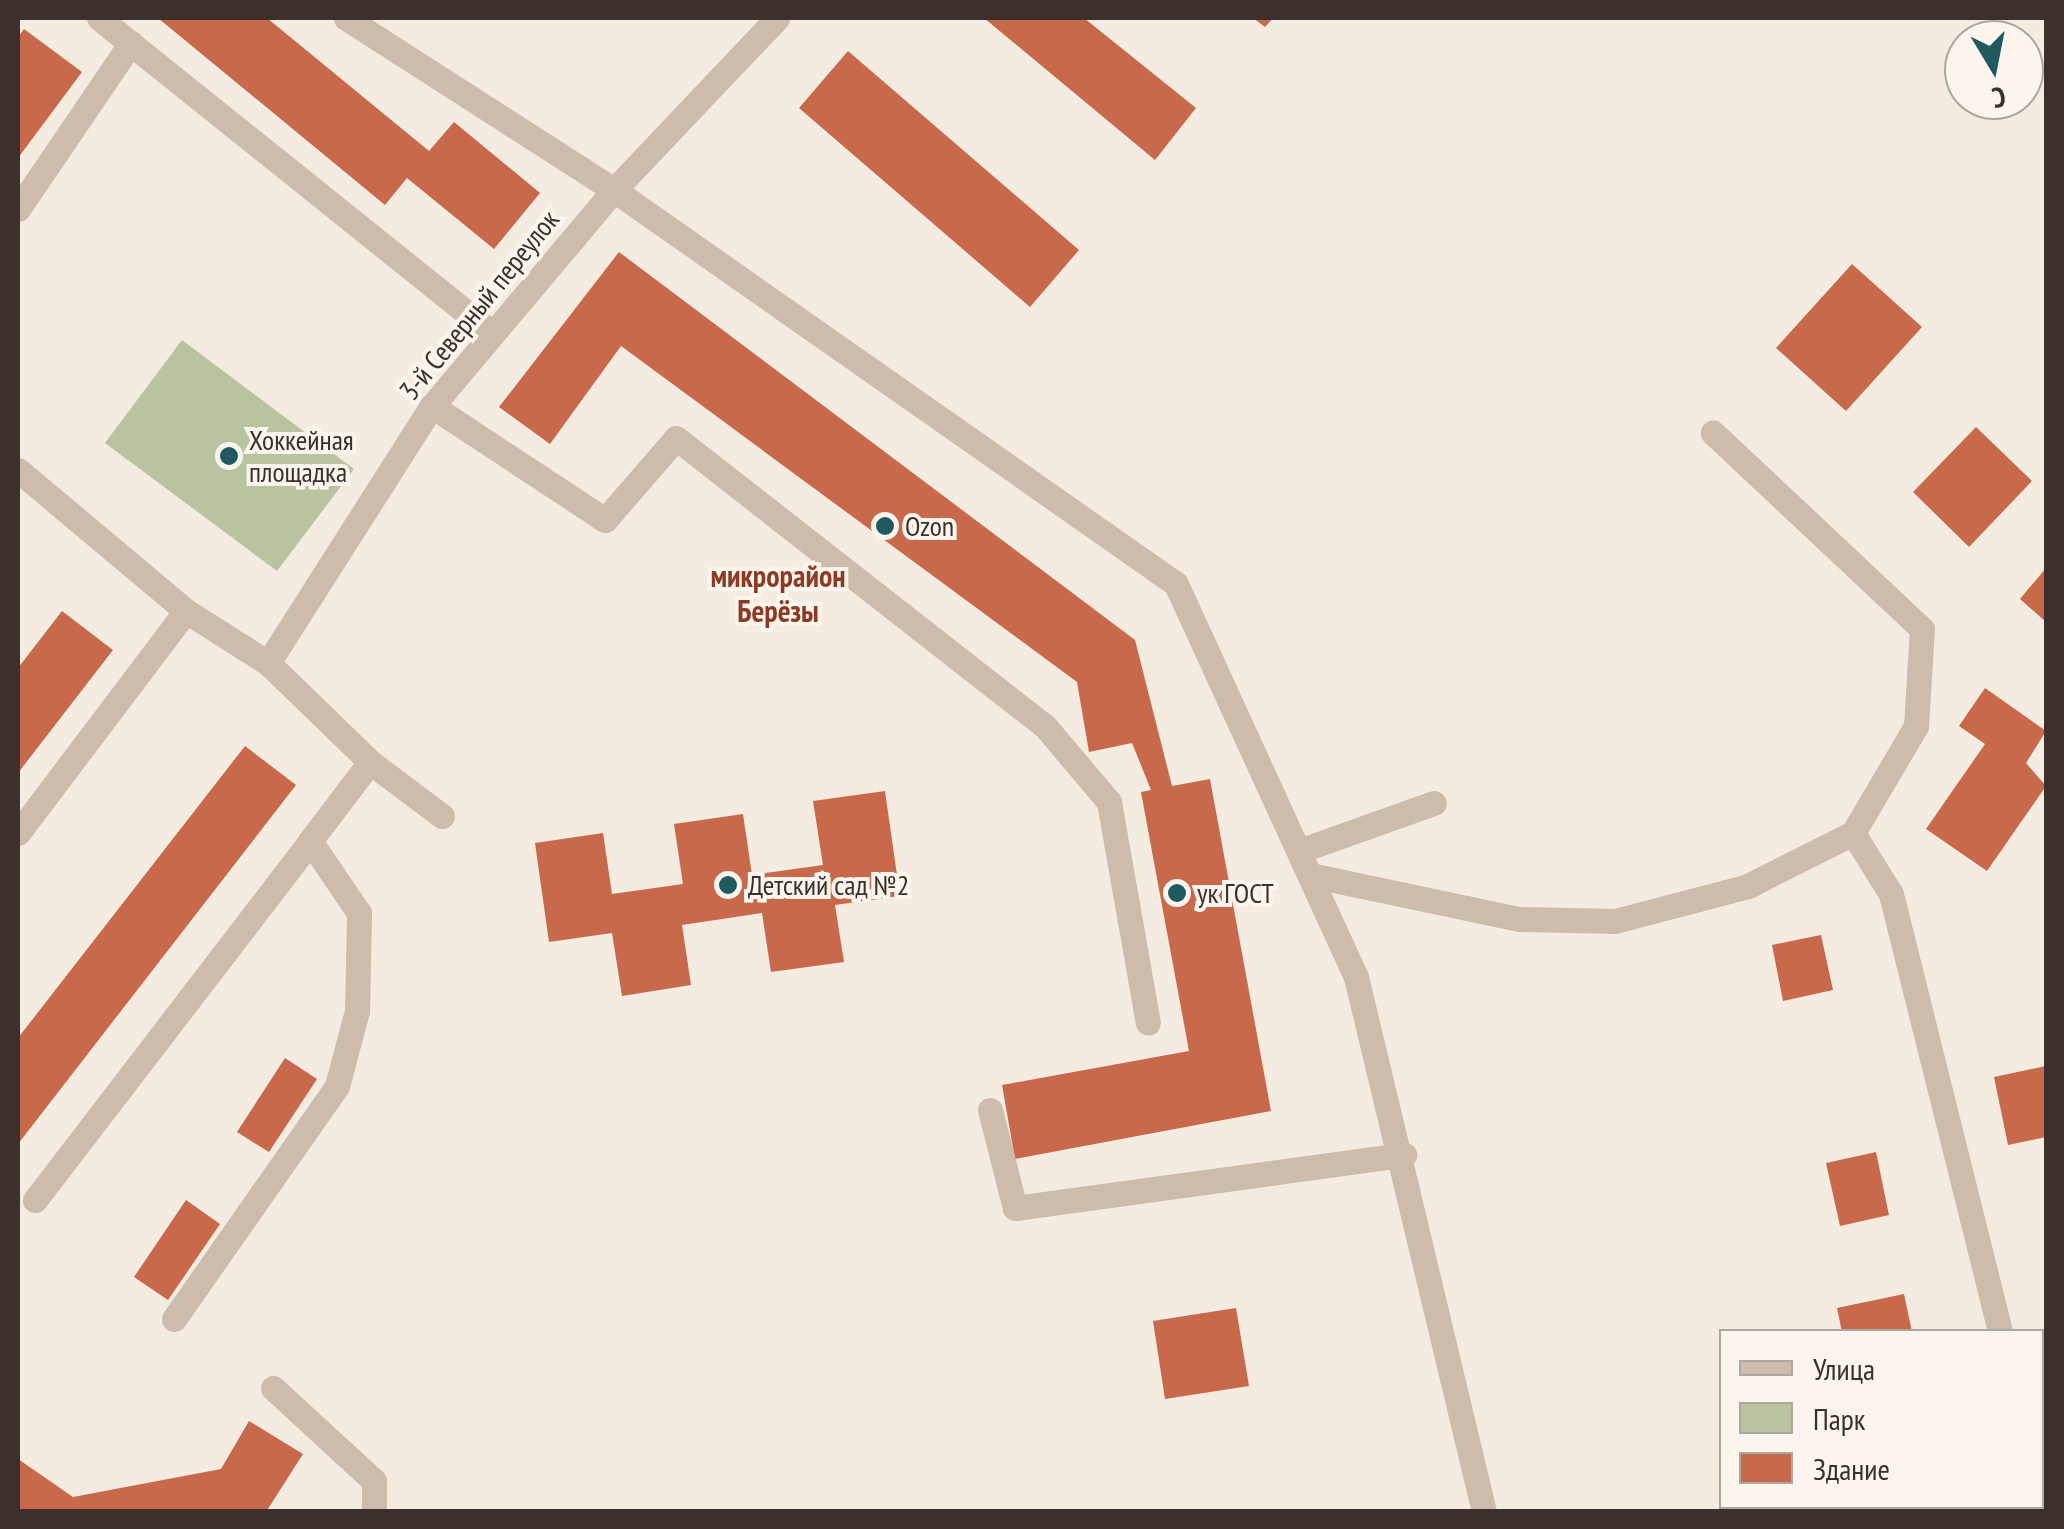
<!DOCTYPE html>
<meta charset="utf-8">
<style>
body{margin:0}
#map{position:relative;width:2064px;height:1529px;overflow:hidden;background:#f4ebe1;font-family:"PT Sans Narrow",sans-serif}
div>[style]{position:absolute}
.green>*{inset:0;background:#b8c4a0}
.building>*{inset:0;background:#c8694b}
.minor>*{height:25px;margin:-12.5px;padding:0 12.5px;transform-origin:12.5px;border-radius:12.5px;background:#cdbbac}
.dots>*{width:28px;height:28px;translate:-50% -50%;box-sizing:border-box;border:5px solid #fbf5ee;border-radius:50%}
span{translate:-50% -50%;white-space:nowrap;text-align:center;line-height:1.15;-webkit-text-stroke:8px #fbf5ee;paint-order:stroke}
.street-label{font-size:28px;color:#3b302b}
.poi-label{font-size:28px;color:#3b302b}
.left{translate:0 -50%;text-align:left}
.neighbourhood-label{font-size:30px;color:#8c3b22;font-weight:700}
.frame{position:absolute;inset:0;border:20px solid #3b302b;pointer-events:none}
.legend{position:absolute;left:1719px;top:1329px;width:325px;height:180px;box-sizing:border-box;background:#fbf5ee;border:2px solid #aea6a0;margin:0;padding:12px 18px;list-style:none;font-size:30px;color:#3b302b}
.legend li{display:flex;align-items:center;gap:20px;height:50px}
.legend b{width:50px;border:2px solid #aea6a0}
.north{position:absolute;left:1944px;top:20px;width:100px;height:100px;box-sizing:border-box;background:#fbf5ee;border:2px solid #aea6a0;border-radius:50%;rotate:170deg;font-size:28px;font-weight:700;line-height:40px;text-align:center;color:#3b302b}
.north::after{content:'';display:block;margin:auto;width:35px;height:45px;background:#1f5a5e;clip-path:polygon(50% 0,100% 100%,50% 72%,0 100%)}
</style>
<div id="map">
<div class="green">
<i style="clip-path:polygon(182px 340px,354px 469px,277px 571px,105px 443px)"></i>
</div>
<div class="building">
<i style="clip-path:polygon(158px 18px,267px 18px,429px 151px,454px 122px,540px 193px,494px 249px,407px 178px,385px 205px)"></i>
<i style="clip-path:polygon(984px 18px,1084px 18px,1196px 108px,1155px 160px)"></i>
<i style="clip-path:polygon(1253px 18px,1273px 18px,1265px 27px)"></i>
<i style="clip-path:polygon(24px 29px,82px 72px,18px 158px,18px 37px)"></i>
<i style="clip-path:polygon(848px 51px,1079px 250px,1030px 307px,799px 108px)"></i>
<i style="clip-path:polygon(619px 252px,1135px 640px,1172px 786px,1210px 779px,1271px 1111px,1015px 1159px,1002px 1085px,1189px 1051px,1141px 792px,1151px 790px,1132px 743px,1089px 752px,1077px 682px,621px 346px,550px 444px,499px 407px)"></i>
<i style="clip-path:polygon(1852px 264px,1922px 327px,1846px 411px,1776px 348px)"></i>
<i style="clip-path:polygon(1976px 427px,2032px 481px,1969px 547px,1913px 492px)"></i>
<i style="clip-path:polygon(2046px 568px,2046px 622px,2020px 599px)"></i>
<i style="clip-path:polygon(62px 611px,113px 650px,18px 773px,18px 668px)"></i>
<i style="clip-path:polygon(1985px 688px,2046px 731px,2026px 763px,2046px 786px,1987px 871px,1926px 829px,1985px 744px,1959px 726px)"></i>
<i style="clip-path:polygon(245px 746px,296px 785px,18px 1144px,18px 1038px)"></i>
<i style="clip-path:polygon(885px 791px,900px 896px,835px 905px,844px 962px,771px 972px,762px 913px,682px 925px,691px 985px,622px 996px,612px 933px,549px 942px,535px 843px,603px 833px,612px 894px,683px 884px,674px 824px,743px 814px,752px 875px,823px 865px,813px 801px)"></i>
<i style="clip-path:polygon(1821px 935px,1833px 990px,1783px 1001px,1772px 945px)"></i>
<i style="clip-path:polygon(285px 1058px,317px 1079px,269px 1152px,237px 1132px)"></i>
<i style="clip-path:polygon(2046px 1066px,2046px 1137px,2008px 1145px,1994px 1077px)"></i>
<i style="clip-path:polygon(1876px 1152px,1889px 1215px,1840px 1226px,1826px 1163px)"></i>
<i style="clip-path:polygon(186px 1200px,220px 1224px,168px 1300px,134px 1277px)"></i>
<i style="clip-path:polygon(1904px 1294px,1912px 1332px,1842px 1332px,1837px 1308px)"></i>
<i style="clip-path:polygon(1236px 1308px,1249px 1386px,1165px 1399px,1153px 1321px)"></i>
<i style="clip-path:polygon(249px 1421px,303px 1454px,266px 1512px,18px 1512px,18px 1459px,73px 1497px,221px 1469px)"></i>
</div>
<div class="minor">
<i style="left:99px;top:18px;width:504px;rotate:38.71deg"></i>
<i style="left:346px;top:18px;width:318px;rotate:32.7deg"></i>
<i style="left:614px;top:190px;width:686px;rotate:35.03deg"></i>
<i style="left:1176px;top:584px;width:432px;rotate:65.4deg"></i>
<i style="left:1356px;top:977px;width:550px;rotate:76.54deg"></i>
<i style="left:18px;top:209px;width:201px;rotate:-55.8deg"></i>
<i style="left:432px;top:406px;width:207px;rotate:33.4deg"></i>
<i style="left:605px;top:520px;width:108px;rotate:-49.1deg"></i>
<i style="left:676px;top:438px;width:467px;rotate:38deg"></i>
<i style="left:1044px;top:725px;width:101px;rotate:49.8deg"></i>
<i style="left:1109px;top:802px;width:224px;rotate:80deg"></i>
<i style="left:18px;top:470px;width:219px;rotate:40deg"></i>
<i style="left:186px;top:611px;width:97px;rotate:32.4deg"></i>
<i style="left:268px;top:663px;width:142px;rotate:44.1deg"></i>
<i style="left:370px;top:762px;width:90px;rotate:36.9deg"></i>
<i style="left:268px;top:663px;width:305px;rotate:-57.5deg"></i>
<i style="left:432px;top:406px;width:282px;rotate:-49.9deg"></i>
<i style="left:614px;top:190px;width:237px;rotate:-46.5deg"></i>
<i style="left:18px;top:833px;width:278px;rotate:-52.9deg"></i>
<i style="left:1853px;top:833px;width:72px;rotate:58.1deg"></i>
<i style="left:1891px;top:894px;width:451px;rotate:76deg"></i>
<i style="left:1299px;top:851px;width:143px;rotate:-19.6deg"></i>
<i style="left:1310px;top:875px;width:214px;rotate:11.9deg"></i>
<i style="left:1519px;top:919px;width:96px;rotate:1.2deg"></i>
<i style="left:1615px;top:921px;width:138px;rotate:-14.7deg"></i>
<i style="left:1748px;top:886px;width:118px;rotate:-26.8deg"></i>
<i style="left:1853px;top:833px;width:124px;rotate:-59.5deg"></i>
<i style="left:1916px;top:726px;width:97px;rotate:-86.5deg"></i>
<i style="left:1922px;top:629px;width:287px;rotate:-136.8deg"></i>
<i style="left:990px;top:1110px;width:101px;rotate:75.7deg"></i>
<i style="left:1015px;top:1208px;width:393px;rotate:-7.8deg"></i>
<i style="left:35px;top:1200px;width:452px;rotate:-52.5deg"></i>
<i style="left:174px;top:1319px;width:284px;rotate:-55deg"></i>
<i style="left:337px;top:1086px;width:78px;rotate:-75.1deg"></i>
<i style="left:357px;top:1011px;width:98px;rotate:-88.8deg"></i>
<i style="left:359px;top:913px;width:87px;rotate:-124.2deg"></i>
<i style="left:310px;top:841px;width:99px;rotate:-52.8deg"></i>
<i style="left:273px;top:1388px;width:137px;rotate:42.6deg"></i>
<i style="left:374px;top:1481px;width:31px;rotate:90deg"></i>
<i style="left:2042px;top:1476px;width:18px;rotate:77deg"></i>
</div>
<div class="dots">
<i style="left:229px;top:456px;background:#1f5a5e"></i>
<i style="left:885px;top:526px;background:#1f5a5e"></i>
<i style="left:728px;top:885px;background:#1f5a5e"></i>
<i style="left:1177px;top:893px;background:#1f5a5e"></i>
</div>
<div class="street-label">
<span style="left:479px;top:305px;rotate:-51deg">3-й Северный переулок</span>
</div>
<div class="poi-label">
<span class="left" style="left:249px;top:456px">Хоккейная<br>площадка</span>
<span class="left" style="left:905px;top:526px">Ozon</span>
<span class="left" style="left:748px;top:885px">Детский сад №2</span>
<span class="left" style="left:1197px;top:893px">ук ГОСТ</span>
</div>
<div class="neighbourhood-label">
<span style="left:778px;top:593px">микрорайон<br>Берёзы</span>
</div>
<div class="frame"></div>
<ul class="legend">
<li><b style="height:12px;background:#cdbbac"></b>Улица</li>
<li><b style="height:28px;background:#b8c4a0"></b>Парк</li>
<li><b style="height:28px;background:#c8694b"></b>Здание</li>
</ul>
<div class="north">С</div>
</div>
